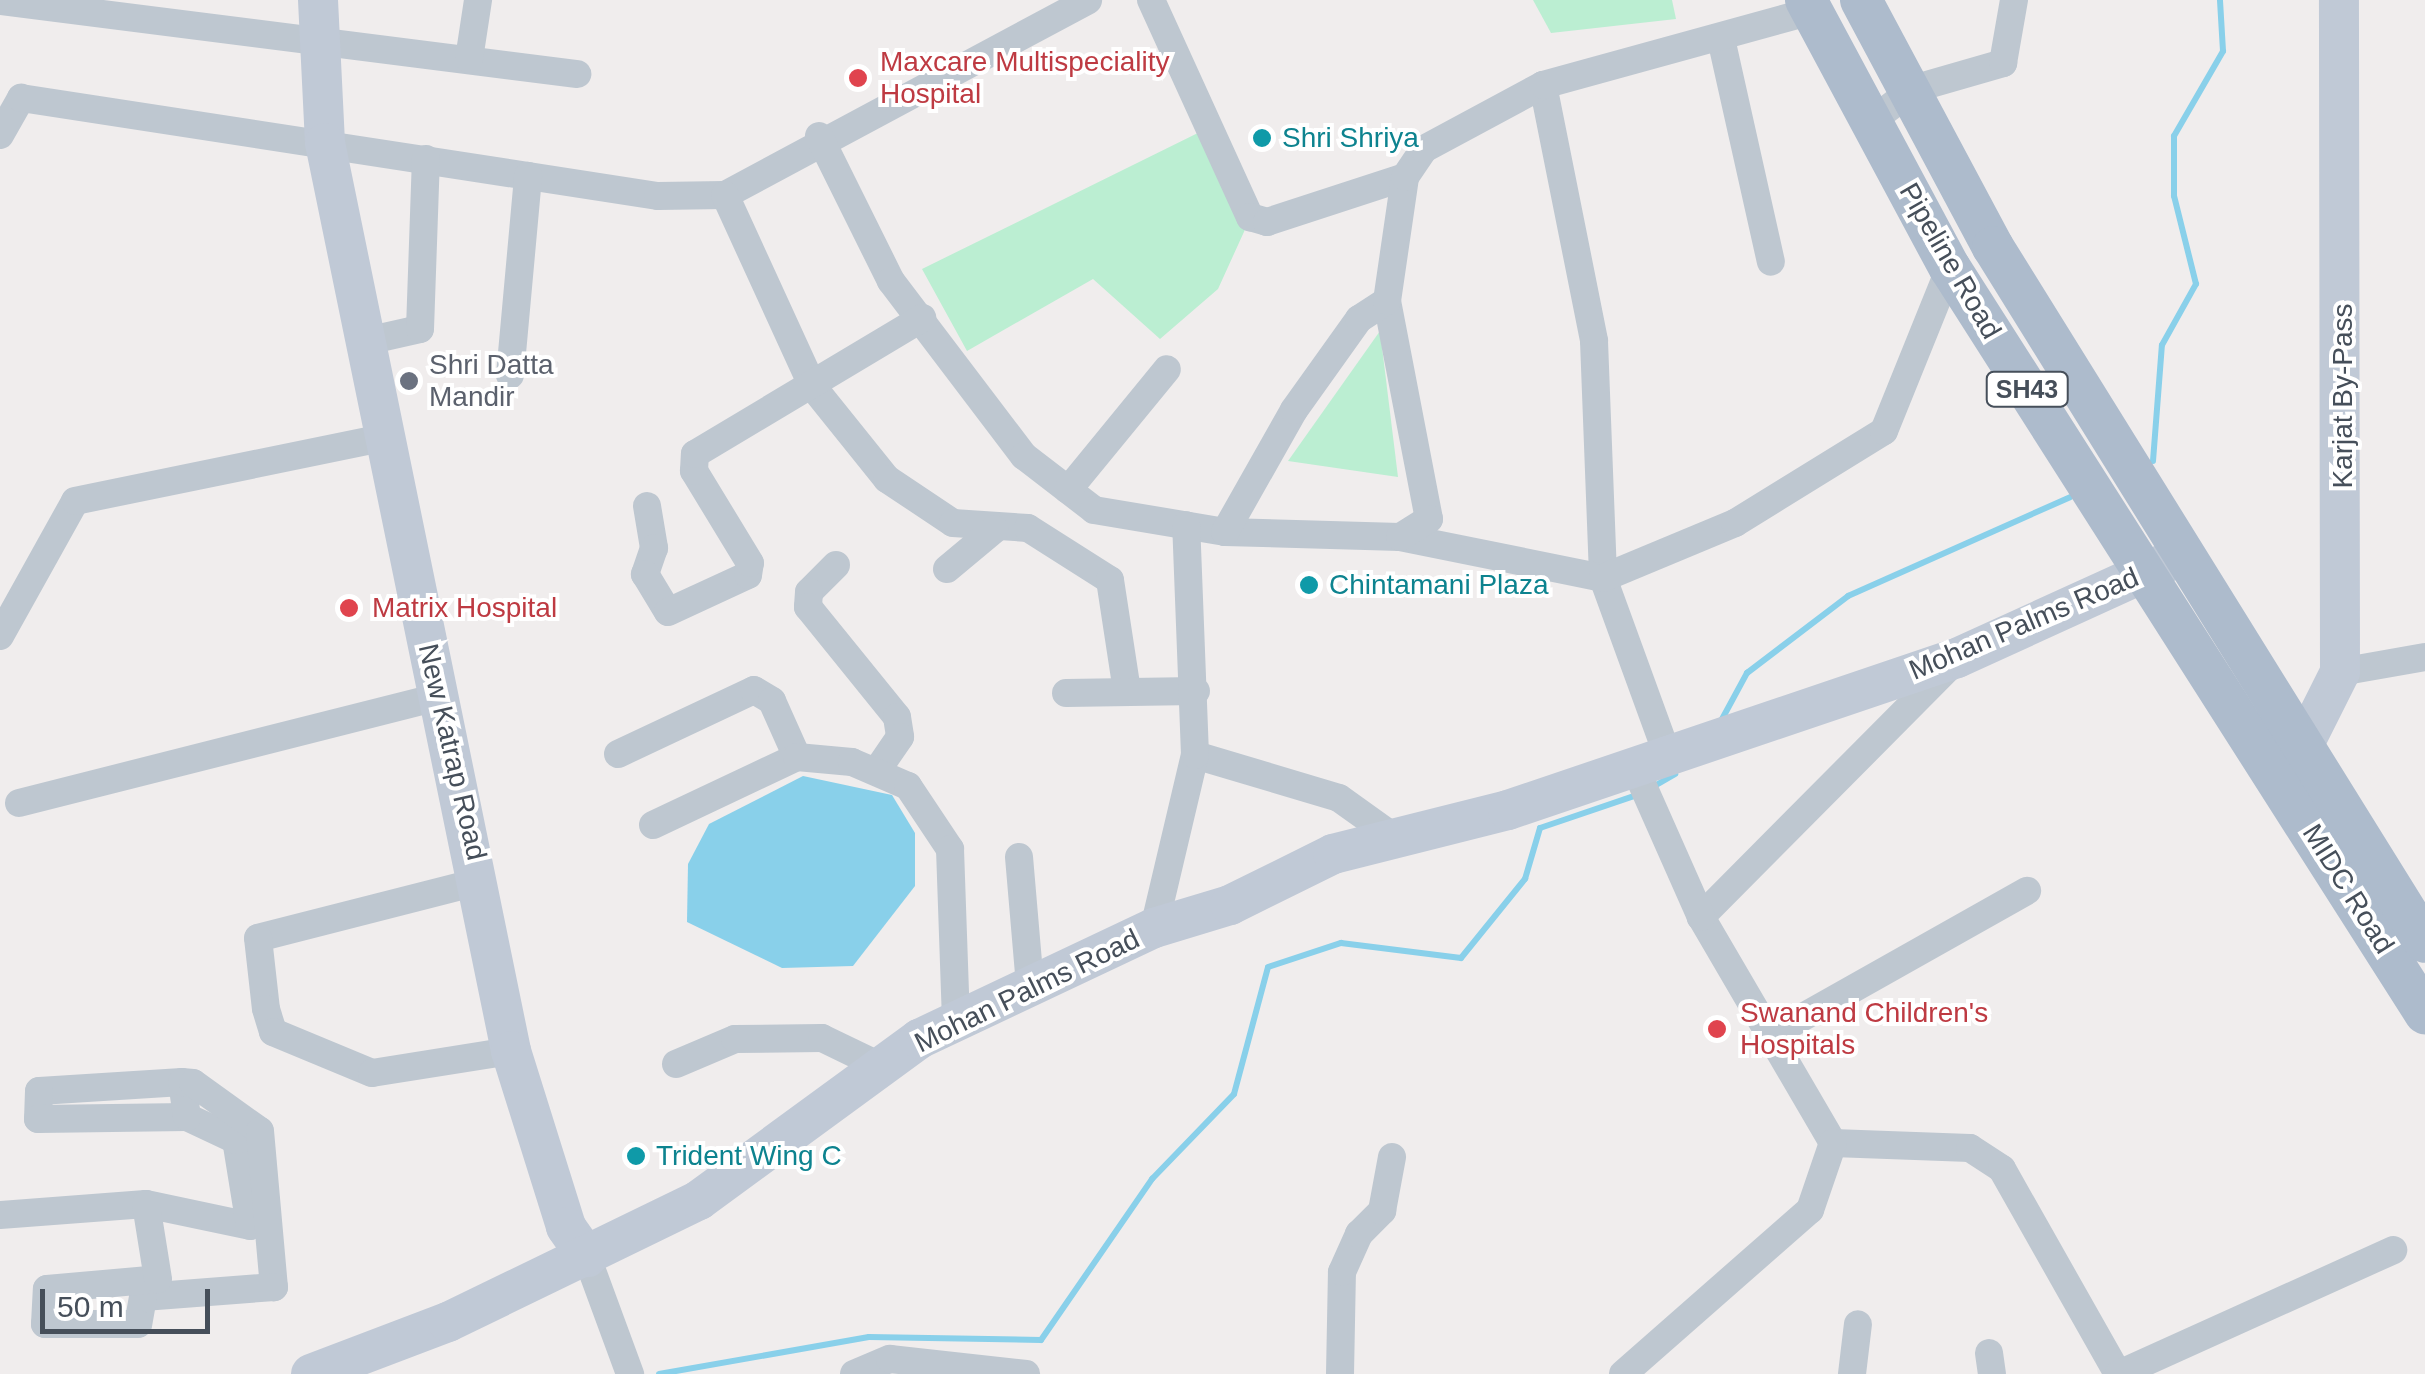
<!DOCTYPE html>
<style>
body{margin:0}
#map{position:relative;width:2425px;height:1374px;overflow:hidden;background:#f0eded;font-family:Helvetica,sans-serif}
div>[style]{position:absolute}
.green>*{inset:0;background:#bbeed2}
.water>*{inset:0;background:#89d0ea}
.stream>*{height:6px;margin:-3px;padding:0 3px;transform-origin:3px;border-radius:3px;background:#89d0ea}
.street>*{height:28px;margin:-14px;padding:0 14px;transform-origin:14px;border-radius:14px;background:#bec7d0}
.secondary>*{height:40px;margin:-20px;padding:0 20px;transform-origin:20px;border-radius:20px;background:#c0c9d6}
.primary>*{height:42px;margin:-21px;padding:0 21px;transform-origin:21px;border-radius:21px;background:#adbbcc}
.dots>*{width:28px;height:28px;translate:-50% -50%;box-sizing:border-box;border:5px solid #fff;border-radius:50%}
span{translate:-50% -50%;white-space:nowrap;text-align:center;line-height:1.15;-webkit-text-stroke:8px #fff;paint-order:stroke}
.shield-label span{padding:2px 8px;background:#fff;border:2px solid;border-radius:8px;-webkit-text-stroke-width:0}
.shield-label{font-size:25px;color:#464f5a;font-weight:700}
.health-label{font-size:28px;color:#be3a42}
.left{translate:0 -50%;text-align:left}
.culture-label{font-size:28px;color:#0d838f}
.street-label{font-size:28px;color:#464f5a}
.worship-label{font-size:28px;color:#5b616d}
.scale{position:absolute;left:40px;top:1289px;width:170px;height:45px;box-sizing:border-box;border:5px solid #464f5a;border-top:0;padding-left:12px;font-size:30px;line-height:35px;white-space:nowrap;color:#464f5a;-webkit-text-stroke:8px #fff;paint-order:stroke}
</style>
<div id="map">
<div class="green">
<i style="clip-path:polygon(1533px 0,1672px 0,1676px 19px,1551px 33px)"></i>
<i style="clip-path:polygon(1208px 128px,1248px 223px,1218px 289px,1160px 339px,1093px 279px,967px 351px,922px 269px)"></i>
<i style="clip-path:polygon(1380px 331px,1398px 477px,1288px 461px)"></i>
</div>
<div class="water">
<i style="clip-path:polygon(803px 776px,892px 795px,915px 833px,915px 886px,853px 966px,782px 968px,687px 922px,688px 864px,709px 824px)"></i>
</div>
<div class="stream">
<i style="left:2153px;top:461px;width:116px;rotate:-85.6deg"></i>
<i style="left:2162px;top:345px;width:70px;rotate:-60.9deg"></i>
<i style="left:2196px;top:284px;width:91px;rotate:-104deg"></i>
<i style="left:2174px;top:196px;width:60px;rotate:-90deg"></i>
<i style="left:2174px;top:136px;width:98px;rotate:-60deg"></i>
<i style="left:2223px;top:51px;width:51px;rotate:-93.4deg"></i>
<i style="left:1721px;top:721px;width:55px;rotate:-61.6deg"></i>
<i style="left:1747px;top:673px;width:127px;rotate:-37.3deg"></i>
<i style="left:1848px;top:596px;width:243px;rotate:-24deg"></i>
<i style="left:1651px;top:788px;width:28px;rotate:-30deg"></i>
<i style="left:659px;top:1374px;width:213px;rotate:-10deg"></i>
<i style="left:869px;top:1337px;width:172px;rotate:1deg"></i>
<i style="left:1041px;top:1340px;width:196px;rotate:-55.4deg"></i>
<i style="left:1152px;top:1179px;width:118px;rotate:-46deg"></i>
<i style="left:1234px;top:1094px;width:131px;rotate:-75deg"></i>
<i style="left:1268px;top:967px;width:77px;rotate:-18.2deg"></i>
<i style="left:1341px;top:943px;width:121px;rotate:7.1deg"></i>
<i style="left:1461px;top:958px;width:102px;rotate:-51deg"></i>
<i style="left:1525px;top:879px;width:53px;rotate:-73.6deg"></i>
<i style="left:1540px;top:828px;width:106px;rotate:-18.8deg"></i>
</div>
<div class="street">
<i style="left:1151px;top:0;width:239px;rotate:65.5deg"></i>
<i style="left:1250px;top:217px;width:18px;rotate:16deg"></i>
<i style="left:1267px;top:222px;width:145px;rotate:-18.1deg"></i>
<i style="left:0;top:1px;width:582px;rotate:7.21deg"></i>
<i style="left:1722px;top:43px;width:224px;rotate:77.4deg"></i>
<i style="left:469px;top:59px;width:60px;rotate:-81.3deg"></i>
<i style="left:1543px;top:85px;width:261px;rotate:78.7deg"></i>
<i style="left:1594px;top:341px;width:237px;rotate:87.8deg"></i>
<i style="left:1603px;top:578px;width:190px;rotate:70deg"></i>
<i style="left:1872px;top:121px;width:52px;rotate:-38deg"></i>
<i style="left:1913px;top:89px;width:94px;rotate:-16.1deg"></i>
<i style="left:2003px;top:63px;width:64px;rotate:-80.1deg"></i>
<i style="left:0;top:135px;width:43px;rotate:-60.4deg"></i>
<i style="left:21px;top:98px;width:644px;rotate:8.75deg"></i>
<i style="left:658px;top:196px;width:67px;rotate:-0.9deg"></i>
<i style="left:725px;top:195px;width:412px;rotate:-28.2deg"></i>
<i style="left:819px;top:136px;width:162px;rotate:63.6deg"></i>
<i style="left:891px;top:281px;width:220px;rotate:52.8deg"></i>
<i style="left:1024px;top:456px;width:88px;rotate:37.6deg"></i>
<i style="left:1094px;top:510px;width:133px;rotate:9.5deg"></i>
<i style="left:1225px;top:532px;width:175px;rotate:1.6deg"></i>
<i style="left:1400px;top:537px;width:207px;rotate:11.4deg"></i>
<i style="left:1603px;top:578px;width:143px;rotate:-22.6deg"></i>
<i style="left:1735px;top:523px;width:175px;rotate:-31.7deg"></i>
<i style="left:1884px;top:431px;width:176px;rotate:-68deg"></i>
<i style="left:725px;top:195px;width:211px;rotate:65.4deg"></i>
<i style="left:813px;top:387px;width:118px;rotate:51.2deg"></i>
<i style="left:887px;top:479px;width:79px;rotate:33.7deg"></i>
<i style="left:953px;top:523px;width:75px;rotate:3.8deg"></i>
<i style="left:1028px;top:528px;width:97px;rotate:32.4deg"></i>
<i style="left:1110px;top:580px;width:112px;rotate:81.3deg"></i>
<i style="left:1387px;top:301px;width:222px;rotate:79.1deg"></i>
<i style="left:1429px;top:519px;width:34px;rotate:148deg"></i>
<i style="left:371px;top:340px;width:50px;rotate:-12.7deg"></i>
<i style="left:420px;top:329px;width:170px;rotate:-88deg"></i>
<i style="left:510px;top:375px;width:200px;rotate:-84.8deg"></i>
<i style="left:1068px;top:490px;width:156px;rotate:-50.7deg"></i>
<i style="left:647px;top:506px;width:43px;rotate:80.5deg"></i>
<i style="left:654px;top:548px;width:28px;rotate:109deg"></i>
<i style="left:645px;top:574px;width:44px;rotate:58.8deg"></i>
<i style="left:668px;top:612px;width:88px;rotate:-24.8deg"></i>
<i style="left:748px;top:575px;width:12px;rotate:-81deg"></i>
<i style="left:750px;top:563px;width:108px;rotate:-121.3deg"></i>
<i style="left:694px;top:471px;width:17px;rotate:-87deg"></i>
<i style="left:695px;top:454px;width:265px;rotate:-30.9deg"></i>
<i style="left:1225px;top:532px;width:140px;rotate:-60.5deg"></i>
<i style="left:1294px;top:410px;width:112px;rotate:-54.5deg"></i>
<i style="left:1359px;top:319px;width:33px;rotate:-33deg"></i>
<i style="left:1387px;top:301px;width:125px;rotate:-81.7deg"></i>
<i style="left:1405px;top:177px;width:34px;rotate:-56deg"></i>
<i style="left:1424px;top:149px;width:135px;rotate:-28.3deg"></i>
<i style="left:1543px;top:85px;width:279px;rotate:-15.4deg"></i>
<i style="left:836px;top:565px;width:38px;rotate:135deg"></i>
<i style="left:809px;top:592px;width:15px;rotate:94deg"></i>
<i style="left:808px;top:607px;width:141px;rotate:51deg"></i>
<i style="left:897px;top:717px;width:20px;rotate:81deg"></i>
<i style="left:900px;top:737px;width:42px;rotate:124.4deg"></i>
<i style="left:947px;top:569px;width:62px;rotate:-39.8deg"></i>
<i style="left:0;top:636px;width:154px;rotate:-60.9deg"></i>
<i style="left:75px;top:501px;width:319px;rotate:-11.6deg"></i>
<i style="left:1955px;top:661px;width:361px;rotate:134.8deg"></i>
<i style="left:1701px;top:917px;width:262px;rotate:59.7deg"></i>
<i style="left:1833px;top:1143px;width:137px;rotate:2.1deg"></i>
<i style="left:1970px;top:1148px;width:38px;rotate:33deg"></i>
<i style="left:2002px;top:1169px;width:236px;rotate:60.5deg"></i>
<i style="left:2340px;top:672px;width:86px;rotate:-10deg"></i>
<i style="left:1066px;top:693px;width:130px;rotate:-0.9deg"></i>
<i style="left:618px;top:754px;width:150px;rotate:-25.2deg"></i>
<i style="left:754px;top:690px;width:21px;rotate:31deg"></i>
<i style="left:772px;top:701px;width:61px;rotate:65.9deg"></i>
<i style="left:1195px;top:755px;width:150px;rotate:16.6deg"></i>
<i style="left:1339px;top:798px;width:69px;rotate:35.5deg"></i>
<i style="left:1635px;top:768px;width:163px;rotate:66.1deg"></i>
<i style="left:19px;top:803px;width:431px;rotate:-14.2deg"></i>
<i style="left:653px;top:825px;width:159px;rotate:-25.3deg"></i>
<i style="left:797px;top:757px;width:55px;rotate:5.2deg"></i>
<i style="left:852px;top:762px;width:61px;rotate:23.2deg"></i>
<i style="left:908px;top:786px;width:76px;rotate:56.3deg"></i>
<i style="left:950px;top:849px;width:175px;rotate:88deg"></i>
<i style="left:1019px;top:857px;width:129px;rotate:85.1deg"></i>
<i style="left:481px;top:881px;width:230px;rotate:165.7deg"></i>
<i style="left:258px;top:938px;width:71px;rotate:83.6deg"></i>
<i style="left:266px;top:1009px;width:24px;rotate:73deg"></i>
<i style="left:273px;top:1032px;width:107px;rotate:22.5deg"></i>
<i style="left:372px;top:1073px;width:141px;rotate:-9deg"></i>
<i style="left:1154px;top:928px;width:178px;rotate:-76.7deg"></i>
<i style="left:1195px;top:755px;width:230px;rotate:-92.2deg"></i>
<i style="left:1771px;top:1035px;width:294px;rotate:-29.4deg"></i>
<i style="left:676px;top:1064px;width:64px;rotate:-23deg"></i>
<i style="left:735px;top:1039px;width:87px;rotate:-0.7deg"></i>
<i style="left:822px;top:1038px;width:67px;rotate:25.8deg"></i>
<i style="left:182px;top:1082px;width:143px;rotate:176.4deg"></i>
<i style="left:39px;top:1091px;width:28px;rotate:92deg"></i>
<i style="left:38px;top:1119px;width:149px;rotate:-0.8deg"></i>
<i style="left:0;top:1215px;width:146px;rotate:-4.3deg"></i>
<i style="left:146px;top:1204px;width:106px;rotate:11.9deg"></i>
<i style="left:250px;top:1226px;width:87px;rotate:-99.2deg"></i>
<i style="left:236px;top:1140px;width:54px;rotate:-154.9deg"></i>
<i style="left:187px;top:1117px;width:35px;rotate:-98deg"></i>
<i style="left:182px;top:1082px;width:11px;rotate:5deg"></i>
<i style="left:193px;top:1083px;width:82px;rotate:35.6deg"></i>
<i style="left:260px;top:1131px;width:157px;rotate:84.9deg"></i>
<i style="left:274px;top:1287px;width:131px;rotate:175.6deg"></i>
<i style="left:143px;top:1297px;width:27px;rotate:100deg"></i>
<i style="left:138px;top:1324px;width:93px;rotate:180deg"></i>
<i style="left:45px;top:1324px;width:35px;rotate:-87deg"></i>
<i style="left:47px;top:1289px;width:111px;rotate:-5.1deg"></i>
<i style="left:158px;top:1279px;width:76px;rotate:-99.1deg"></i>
<i style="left:587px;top:1257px;width:125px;rotate:69.8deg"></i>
<i style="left:1989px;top:1353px;width:21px;rotate:82deg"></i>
<i style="left:854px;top:1374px;width:39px;rotate:-23deg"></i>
<i style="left:890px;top:1359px;width:137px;rotate:6.3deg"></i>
<i style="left:1340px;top:1374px;width:102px;rotate:-88.9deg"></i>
<i style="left:1342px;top:1272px;width:42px;rotate:-65.9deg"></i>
<i style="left:1359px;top:1234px;width:33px;rotate:-45deg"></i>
<i style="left:1382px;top:1211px;width:55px;rotate:-79.5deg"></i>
<i style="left:1623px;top:1374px;width:249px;rotate:-41.3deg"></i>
<i style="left:1810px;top:1210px;width:71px;rotate:-71.1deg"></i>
<i style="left:1852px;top:1374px;width:50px;rotate:-83.2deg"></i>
<i style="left:2119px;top:1374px;width:301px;rotate:-24.3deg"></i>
</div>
<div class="secondary">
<i style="left:318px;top:0;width:143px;rotate:87.2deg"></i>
<i style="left:325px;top:143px;width:927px;rotate:78.42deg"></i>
<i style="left:511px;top:1051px;width:184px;rotate:72.6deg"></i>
<i style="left:566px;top:1227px;width:37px;rotate:55deg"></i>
<i style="left:2279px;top:760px;width:30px;rotate:-33deg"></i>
<i style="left:2304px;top:744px;width:80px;rotate:-63.4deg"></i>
<i style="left:2340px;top:672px;width:672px;rotate:-90.09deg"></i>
<i style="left:311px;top:1374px;width:147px;rotate:-20.8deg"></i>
<i style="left:448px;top:1322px;width:279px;rotate:-25.9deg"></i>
<i style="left:699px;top:1200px;width:273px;rotate:-36.2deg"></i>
<i style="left:919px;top:1039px;width:260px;rotate:-25.3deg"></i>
<i style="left:1154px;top:928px;width:79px;rotate:-16.8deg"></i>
<i style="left:1230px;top:905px;width:115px;rotate:-26.3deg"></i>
<i style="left:1333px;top:854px;width:180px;rotate:-14.1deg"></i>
<i style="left:1508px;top:810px;width:474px;rotate:-18.7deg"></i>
<i style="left:1957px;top:658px;width:239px;rotate:-24.5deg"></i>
</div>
<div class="primary">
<i style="left:1806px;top:0;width:304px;rotate:61.8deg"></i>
<i style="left:1950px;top:268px;width:884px;rotate:57.48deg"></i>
<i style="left:1861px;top:0;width:280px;rotate:61.9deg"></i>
<i style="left:1993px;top:247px;width:818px;rotate:58.14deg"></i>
</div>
<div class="dots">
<i style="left:858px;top:78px;background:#e0444e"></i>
<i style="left:1262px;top:138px;background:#0f9aa8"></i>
<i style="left:409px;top:381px;background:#6b7280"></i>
<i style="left:1309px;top:585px;background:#0f9aa8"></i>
<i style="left:349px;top:608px;background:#e0444e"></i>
<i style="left:1717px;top:1029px;background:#e0444e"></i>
<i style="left:636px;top:1156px;background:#0f9aa8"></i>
</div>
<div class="shield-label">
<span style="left:2027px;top:389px">SH43</span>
</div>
<div class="health-label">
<span class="left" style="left:880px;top:78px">Maxcare Multispeciality<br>Hospital</span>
<span class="left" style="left:372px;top:608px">Matrix Hospital</span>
<span class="left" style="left:1740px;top:1029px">Swanand Children's<br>Hospitals</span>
</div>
<div class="culture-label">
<span class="left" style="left:1282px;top:138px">Shri Shriya</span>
<span class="left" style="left:1329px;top:585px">Chintamani Plaza</span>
<span class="left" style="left:656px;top:1156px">Trident Wing C</span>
</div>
<div class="street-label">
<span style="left:1950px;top:261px;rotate:60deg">Pipeline Road</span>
<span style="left:2343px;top:396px;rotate:-90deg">Karjat By-Pass</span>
<span style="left:2024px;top:624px;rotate:-23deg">Mohan Palms Road</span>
<span style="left:452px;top:752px;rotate:77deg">New Katrap Road</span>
<span style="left:2348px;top:889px;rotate:58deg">MIDC Road</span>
<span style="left:1027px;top:991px;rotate:-26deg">Mohan Palms Road</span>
</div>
<div class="worship-label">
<span class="left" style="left:429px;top:381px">Shri Datta<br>Mandir</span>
</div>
<div class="scale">50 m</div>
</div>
